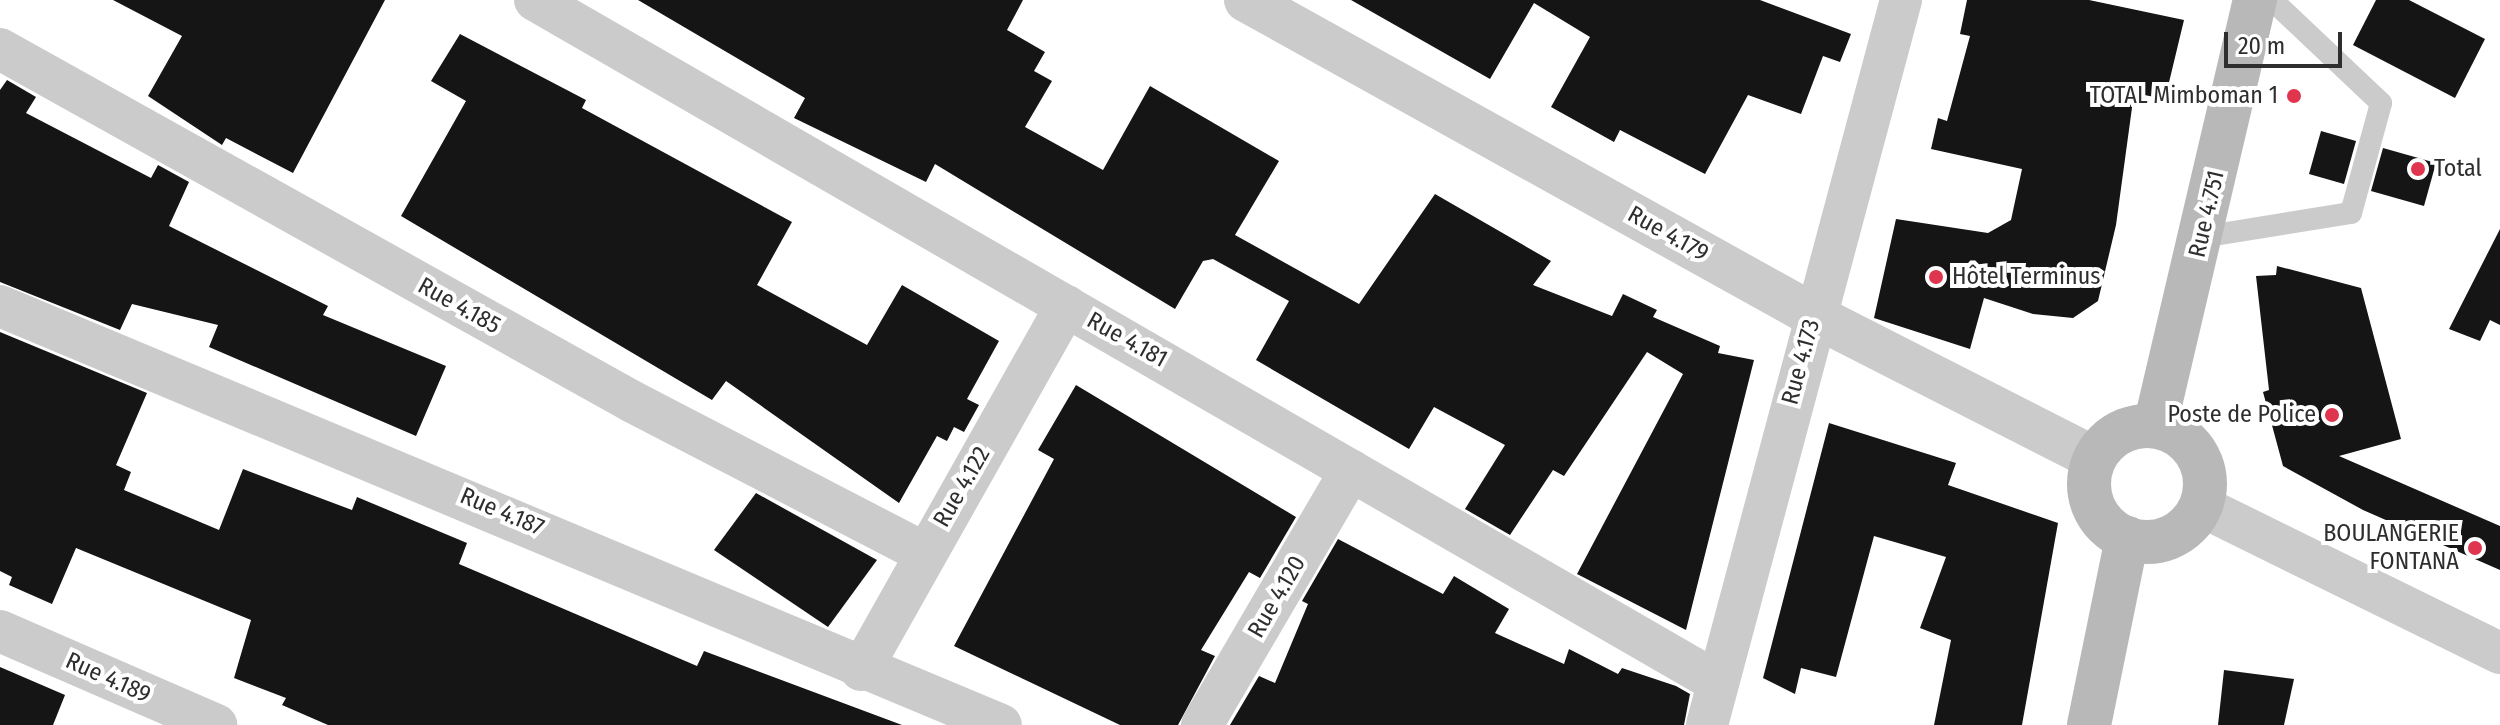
<!DOCTYPE html>
<meta charset="utf-8">
<style>
body{margin:0}
#map{position:relative;width:2500px;height:725px;overflow:hidden;background:#fff;font-family:"Fira Sans Condensed",sans-serif}
div>[style]{position:absolute}
.building>*{inset:0;background:#151515}
.service>*{height:22px;margin:-11px;padding:0 11px;transform-origin:11px;border-radius:11px;background:#cbcbcb}
.minor>*{height:42px;margin:-21px;padding:0 21px;transform-origin:21px;border-radius:21px;background:#cbcbcb}
.tertiary>*{height:44px;margin:-22px;padding:0 22px;transform-origin:22px;border-radius:22px;background:#cbcbcb}
.secondary>*{height:44px;margin:-22px;padding:0 22px;transform-origin:22px;border-radius:22px;background:#b8b8b8}
.secondary>.ring{margin:-22px;padding:0;box-sizing:content-box;background:none;border:44px solid #b8b8b8;border-radius:50%}
.dots>*{width:22px;height:22px;translate:-50% -50%;box-sizing:border-box;border:4px solid #fff;border-radius:50%}
span{translate:-50% -50%;white-space:nowrap;text-align:center;line-height:1.15;-webkit-text-stroke:8px #fff;paint-order:stroke}
.poi-label{font-size:24px;color:#2e2e2e}
.right{translate:-100% -50%;text-align:right}
.left{translate:0 -50%;text-align:left}
.street-label{font-size:24px;color:#2e2e2e}
.scale{position:absolute;left:2224px;top:32px;width:118px;height:36px;box-sizing:border-box;border:4px solid #2e2e2e;border-top:0;padding-left:10px;font-size:24px;line-height:28px;white-space:nowrap;color:#2e2e2e;-webkit-text-stroke:6px #fff;paint-order:stroke}
</style>
<div id="map">
<div class="building">
<i style="clip-path:polygon(113px 0,385px 0,293px 173px,226px 138px,222px 145px,148px 96px,182px 36px)"></i>
<i style="clip-path:polygon(638px 0,1023px 0,1007px 30px,1045px 52px,1034px 71px,1052px 81px,1025px 127px,1103px 170px,1150px 86px,1279px 161px,1235px 235px,1359px 304px,1435px 194px,1551px 261px,1533px 285px,1612px 316px,1623px 294px,1657px 310px,1653px 317px,1720px 346px,1718px 353px,1754px 360px,1686px 630px,1577px 574px,1683px 374px,1647px 352px,1564px 476px,1553px 470px,1510px 535px,1465px 509px,1505px 445px,1434px 407px,1409px 449px,1256px 360px,1289px 301px,1213px 259px,1203px 261px,1175px 309px,935px 164px,926px 182px,794px 118px,805px 98px)"></i>
<i style="clip-path:polygon(1351px 0,1760px 0,1851px 34px,1840px 62px,1823px 56px,1801px 114px,1748px 95px,1705px 174px,1620px 130px,1614px 142px,1551px 107px,1590px 37px,1534px 3px,1490px 79px)"></i>
<i style="clip-path:polygon(1967px 0,2089px 0,2184px 20px,2165px 99px,2134px 93px,2116px 225px,2098px 301px,2073px 318px,2033px 314px,1984px 298px,1970px 349px,1874px 318px,1896px 219px,1988px 233px,2011px 220px,2022px 169px,1931px 149px,1938px 118px,1947px 121px,1970px 36px,1960px 34px)"></i>
<i style="clip-path:polygon(2376px 0,2409px 0,2485px 39px,2455px 98px,2353px 45px)"></i>
<i style="clip-path:polygon(460px 34px,586px 100px,582px 108px,792px 222px,757px 285px,867px 345px,902px 285px,999px 341px,967px 399px,979px 405px,964px 432px,954px 427px,947px 441px,937px 436px,899px 503px,726px 381px,712px 400px,401px 216px,466px 101px,431px 81px)"></i>
<i style="clip-path:polygon(7px 80px,36px 97px,26px 113px,151px 178px,158px 165px,189px 182px,169px 226px,328px 306px,323px 315px,446px 366px,416px 436px,209px 347px,218px 325px,132px 304px,120px 330px,0 282px,0 90px)"></i>
<i style="clip-path:polygon(2321px 131px,2356px 141px,2344px 184px,2309px 174px)"></i>
<i style="clip-path:polygon(2383px 148px,2436px 163px,2424px 206px,2371px 191px)"></i>
<i style="clip-path:polygon(2500px 229px,2500px 325px,2490px 320px,2480px 341px,2449px 329px)"></i>
<i style="clip-path:polygon(2277px 266px,2361px 288px,2401px 439px,2339px 456px,2500px 526px,2500px 570px,2363px 510px,2283px 466px,2263px 392px,2269px 390px,2256px 276px,2276px 275px)"></i>
<i style="clip-path:polygon(0 332px,147px 393px,116px 465px,131px 472px,124px 490px,219px 530px,243px 469px,352px 510px,357px 497px,467px 543px,459px 564px,697px 666px,704px 651px,902px 725px,328px 725px,282px 705px,286px 698px,234px 678px,251px 620px,76px 548px,52px 604px,9px 585px,12px 577px,0 571px)"></i>
<i style="clip-path:polygon(1076px 385px,1296px 517px,1260px 578px,1249px 572px,1201px 650px,1215px 656px,1178px 725px,1120px 725px,954px 646px,1054px 459px,1038px 450px)"></i>
<i style="clip-path:polygon(1829px 423px,1956px 463px,1948px 485px,2058px 523px,2022px 725px,1934px 725px,1951px 640px,1920px 628px,1946px 557px,1874px 536px,1836px 677px,1801px 668px,1795px 694px,1763px 678px)"></i>
<i style="clip-path:polygon(756px 493px,877px 560px,828px 627px,714px 550px)"></i>
<i style="clip-path:polygon(1338px 539px,1443px 594px,1454px 576px,1509px 609px,1495px 633px,1564px 664px,1569px 649px,1618px 674px,1622px 668px,1676px 686px,1690px 694px,1684px 725px,1230px 725px,1259px 676px,1275px 683px,1308px 604px,1302px 601px)"></i>
<i style="clip-path:polygon(0 667px,65px 695px,53px 725px,0 725px)"></i>
<i style="clip-path:polygon(2224px 670px,2294px 679px,2284px 725px,2218px 725px)"></i>
</div>
<div class="service">
<i style="left:2202px;top:237px;width:151px;rotate:-9.2deg"></i>
<i style="left:2351px;top:213px;width:114px;rotate:-74.7deg"></i>
<i style="left:2381px;top:103px;width:150px;rotate:-136.6deg"></i>
</div>
<div class="minor">
<i style="left:535px;top:0;width:1365px;rotate:29.98deg"></i>
<i style="left:0;top:49px;width:723px;rotate:29.15deg"></i>
<i style="left:631px;top:401px;width:330px;rotate:27.4deg"></i>
<i style="left:0;top:306px;width:1085px;rotate:22.71deg"></i>
<i style="left:2201px;top:506px;width:333px;rotate:26.2deg"></i>
<i style="left:0;top:631px;width:236px;rotate:23.5deg"></i>
<i style="left:861px;top:670px;width:418px;rotate:-60.6deg"></i>
<i style="left:1202px;top:725px;width:295px;rotate:-59.7deg"></i>
<i style="left:1707px;top:725px;width:751px;rotate:-75.02deg"></i>
</div>
<div class="tertiary">
<i style="left:1246px;top:0;width:649px;rotate:29.05deg"></i>
<i style="left:1813px;top:315px;width:315px;rotate:27deg"></i>
</div>
<div class="secondary">
<i style="left:2155px;top:426px;width:438px;rotate:-76.8deg"></i>
<i class="ring" style="left:2089px;top:426px;width:72px;height:72px"></i>
<i style="left:2089px;top:725px;width:191px;rotate:-78.5deg"></i>
</div>
<div class="dots">
<i style="left:2294px;top:96px;background:#e0354e"></i>
<i style="left:2418px;top:169px;background:#e0354e"></i>
<i style="left:1936px;top:277px;background:#e0354e"></i>
<i style="left:2332px;top:415px;background:#e0354e"></i>
<i style="left:2475px;top:548px;background:#e0354e"></i>
</div>
<div class="poi-label">
<span class="right" style="left:2278px;top:96px">TOTAL Mimboman 1</span>
<span class="left" style="left:2434px;top:169px">Total</span>
<span class="left" style="left:1952px;top:277px">Hôtel Terminus</span>
<span class="right" style="left:2316px;top:415px">Poste de Police</span>
<span class="right" style="left:2459px;top:548px">BOULANGERIE<br>FONTANA</span>
</div>
<div class="street-label">
<span style="left:2207px;top:214px;rotate:-77deg">Rue 4.751</span>
<span style="left:1668px;top:234px;rotate:29deg">Rue 4.179</span>
<span style="left:459px;top:306px;rotate:29deg">Rue 4.185</span>
<span style="left:1127px;top:340px;rotate:29deg">Rue 4.181</span>
<span style="left:1801px;top:362px;rotate:-75deg">Rue 4.173</span>
<span style="left:962px;top:487px;rotate:-60deg">Rue 4.122</span>
<span style="left:502px;top:512px;rotate:23deg">Rue 4.187</span>
<span style="left:1277px;top:597px;rotate:-60deg">Rue 4.120</span>
<span style="left:108px;top:678px;rotate:24deg">Rue 4.189</span>
</div>
<div class="scale">20 m</div>
</div>
